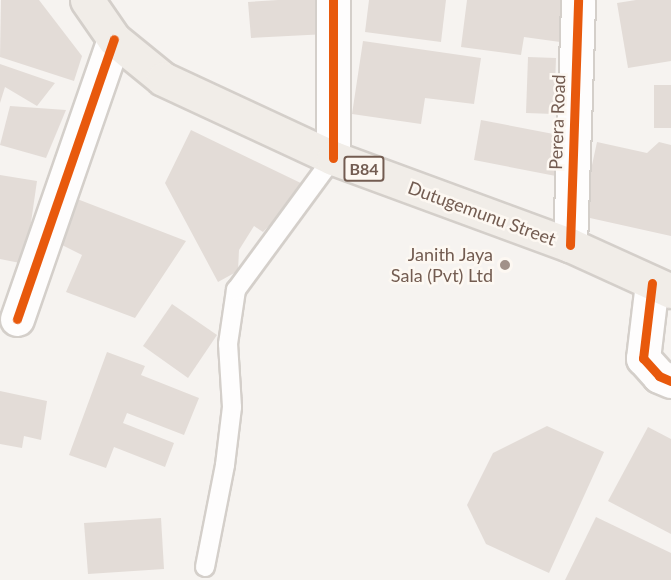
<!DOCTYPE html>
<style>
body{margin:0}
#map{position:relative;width:671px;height:580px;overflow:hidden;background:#f6f3f0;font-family:Lato,sans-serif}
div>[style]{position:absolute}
.building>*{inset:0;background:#e3dcd7}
.roads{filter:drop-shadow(2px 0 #d4cfca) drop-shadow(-2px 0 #d4cfca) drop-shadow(0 2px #d4cfca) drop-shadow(0 -2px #d4cfca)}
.lane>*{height:18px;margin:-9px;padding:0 9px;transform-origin:9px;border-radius:9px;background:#fefdfd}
.street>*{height:33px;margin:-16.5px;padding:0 16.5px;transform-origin:16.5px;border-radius:16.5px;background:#fefdfd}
.primary>*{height:33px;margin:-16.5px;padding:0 16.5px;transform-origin:16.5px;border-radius:16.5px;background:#f1ede8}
.cycleway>*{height:9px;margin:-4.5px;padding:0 4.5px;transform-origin:4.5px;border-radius:4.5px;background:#e8590c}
.dots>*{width:16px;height:16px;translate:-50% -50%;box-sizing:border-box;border:3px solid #fdf8f2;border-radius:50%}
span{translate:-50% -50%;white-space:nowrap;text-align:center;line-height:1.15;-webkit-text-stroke:5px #fdf8f2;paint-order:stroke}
.shield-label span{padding:2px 4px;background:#fdf8f2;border:2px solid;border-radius:4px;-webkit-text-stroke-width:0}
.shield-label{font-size:16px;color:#735c51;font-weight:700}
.street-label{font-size:18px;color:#735c51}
.poi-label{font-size:18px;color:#735c51}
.right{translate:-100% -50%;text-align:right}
</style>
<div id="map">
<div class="building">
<i style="clip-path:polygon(1px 0,39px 0,82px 56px,74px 81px,0 57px)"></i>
<i style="clip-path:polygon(278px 0,324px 0,327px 34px,251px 38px,248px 2px)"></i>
<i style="clip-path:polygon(369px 0,446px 0,441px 42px,365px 32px)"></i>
<i style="clip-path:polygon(467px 0,565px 0,560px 42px,524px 37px,521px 55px,461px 47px)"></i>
<i style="clip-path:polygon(636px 0,671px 0,671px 61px,628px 68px,617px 3px)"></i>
<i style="clip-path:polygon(363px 41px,481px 58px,474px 104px,425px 98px,421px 124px,352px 114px)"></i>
<i style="clip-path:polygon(528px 57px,556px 58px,554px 114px,526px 113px)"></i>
<i style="clip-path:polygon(0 64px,55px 83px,37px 106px,5px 87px,0 103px)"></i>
<i style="clip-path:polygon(654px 85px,671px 85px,671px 128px,654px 128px)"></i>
<i style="clip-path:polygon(10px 106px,66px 110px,46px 158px,0 145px)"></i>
<i style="clip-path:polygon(481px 120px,569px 137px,561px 177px,474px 160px)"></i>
<i style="clip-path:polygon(191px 130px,307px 186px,263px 232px,254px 226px,239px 250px,238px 271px,218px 282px,165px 183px)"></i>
<i style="clip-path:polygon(597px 142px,647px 153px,659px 142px,671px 145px,671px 236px,581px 216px)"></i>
<i style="clip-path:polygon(0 175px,37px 181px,25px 264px,0 259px)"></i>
<i style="clip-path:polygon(72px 197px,186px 241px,135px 318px,66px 292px,82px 255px,60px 244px)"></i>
<i style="clip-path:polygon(172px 304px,217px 335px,188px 378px,143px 346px)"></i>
<i style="clip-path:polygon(107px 352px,145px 366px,141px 375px,199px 398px,184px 435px,127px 413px,123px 423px,174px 443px,165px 467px,114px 447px,106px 468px,69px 455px)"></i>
<i style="clip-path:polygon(0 391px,47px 401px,41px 440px,24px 436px,22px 448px,0 444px)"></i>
<i style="clip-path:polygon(547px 426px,604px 452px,549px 573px,486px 544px,467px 505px,493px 453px)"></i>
<i style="clip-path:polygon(648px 427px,671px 439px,671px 534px,608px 501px)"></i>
<i style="clip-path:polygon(596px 517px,671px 553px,671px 580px,565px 580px)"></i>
<i style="clip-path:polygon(161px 518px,164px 569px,88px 574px,84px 523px)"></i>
</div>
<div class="roads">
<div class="lane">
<i style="left:205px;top:567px;width:104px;rotate:-78.9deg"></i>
<i style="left:225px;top:465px;width:58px;rotate:-83.1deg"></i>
<i style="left:232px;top:407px;width:63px;rotate:-93.6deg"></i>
<i style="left:228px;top:344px;width:55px;rotate:-81.6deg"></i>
<i style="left:236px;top:290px;width:164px;rotate:-53.7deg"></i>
</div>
<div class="street">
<i style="left:333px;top:158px;width:158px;rotate:-90deg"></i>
<i style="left:570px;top:245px;width:245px;rotate:-88.1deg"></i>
<i style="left:652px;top:283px;width:76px;rotate:96.8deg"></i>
<i style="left:643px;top:358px;width:24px;rotate:48deg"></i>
<i style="left:659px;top:376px;width:13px;rotate:23deg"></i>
<i style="left:17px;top:319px;width:296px;rotate:-70.9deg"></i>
</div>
<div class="primary">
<i style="left:87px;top:0;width:47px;rotate:55.3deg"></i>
<i style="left:114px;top:39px;width:63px;rotate:39.2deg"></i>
<i style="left:163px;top:79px;width:187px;rotate:24.9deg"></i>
<i style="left:333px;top:158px;width:252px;rotate:20.2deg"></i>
<i style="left:570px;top:245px;width:111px;rotate:24.5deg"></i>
</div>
</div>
<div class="cycleway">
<i style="left:333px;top:158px;width:158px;rotate:-90deg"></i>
<i style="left:570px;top:245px;width:245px;rotate:-88.1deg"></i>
<i style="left:652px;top:283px;width:76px;rotate:96.8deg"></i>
<i style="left:643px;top:358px;width:24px;rotate:48deg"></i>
<i style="left:659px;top:376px;width:13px;rotate:23deg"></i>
<i style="left:17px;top:319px;width:296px;rotate:-70.9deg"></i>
</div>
<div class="dots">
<i style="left:505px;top:265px;background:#a19189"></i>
</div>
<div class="shield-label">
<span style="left:364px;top:169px">B84</span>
</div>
<div class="street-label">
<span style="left:557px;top:122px;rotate:-88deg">Perera Road</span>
<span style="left:482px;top:213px;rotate:20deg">Dutugemunu Street</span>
</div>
<div class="poi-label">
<span class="right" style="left:493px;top:265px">Janith Jaya<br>Sala (Pvt) Ltd</span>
</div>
</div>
